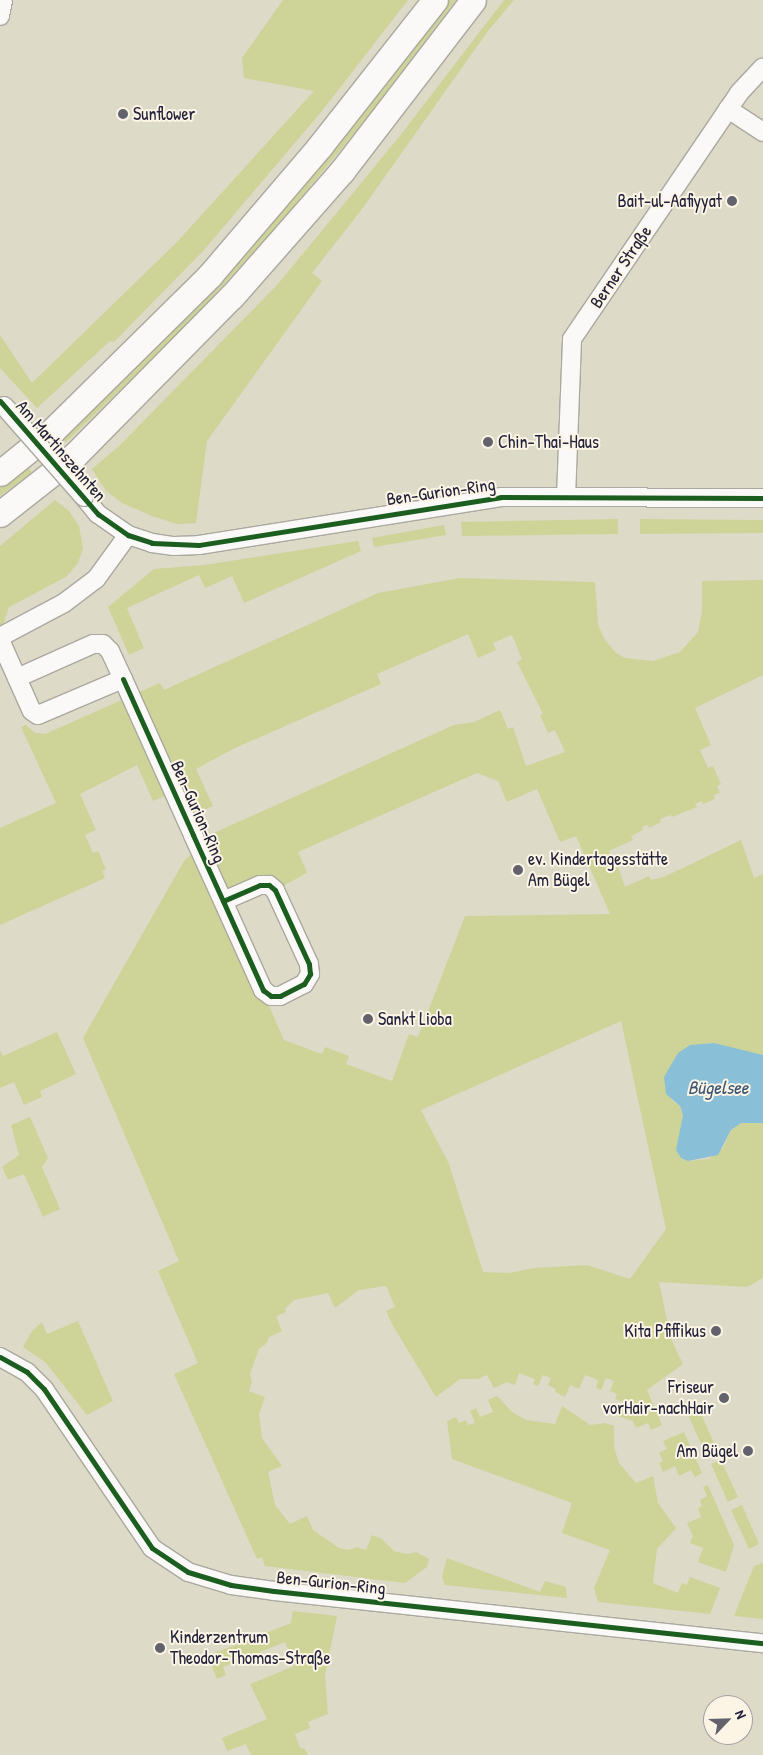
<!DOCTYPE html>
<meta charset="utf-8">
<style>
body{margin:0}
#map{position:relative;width:763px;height:1755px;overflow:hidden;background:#dddac7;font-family:"Patrick Hand",sans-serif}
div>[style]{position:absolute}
.green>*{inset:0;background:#ced498}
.water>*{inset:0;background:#8abfd8}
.roads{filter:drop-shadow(1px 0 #aaa89f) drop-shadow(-1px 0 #aaa89f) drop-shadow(0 1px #aaa89f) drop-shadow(0 -1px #aaa89f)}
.minor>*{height:18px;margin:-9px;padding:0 9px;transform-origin:9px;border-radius:9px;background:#faf9f7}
.highway>*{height:25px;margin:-12.5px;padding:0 12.5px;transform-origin:12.5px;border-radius:12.5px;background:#faf9f7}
.bridges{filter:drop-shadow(1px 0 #aaa89f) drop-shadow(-1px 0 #aaa89f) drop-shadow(0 1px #aaa89f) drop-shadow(0 -1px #aaa89f)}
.minor-bridge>*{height:18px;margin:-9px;padding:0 9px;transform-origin:9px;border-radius:9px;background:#faf9f7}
.cycleway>*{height:5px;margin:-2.5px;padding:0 2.5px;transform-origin:2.5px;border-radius:2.5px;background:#1b5e20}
.dots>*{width:14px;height:14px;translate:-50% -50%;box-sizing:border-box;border:2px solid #fcf5e5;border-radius:50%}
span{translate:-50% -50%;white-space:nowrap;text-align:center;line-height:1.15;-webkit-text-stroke:4px #fcf5e5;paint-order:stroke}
.poi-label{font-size:18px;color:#22223b}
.left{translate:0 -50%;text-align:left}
.right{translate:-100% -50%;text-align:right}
.street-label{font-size:18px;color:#22223b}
.water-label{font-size:19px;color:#3a5574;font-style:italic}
.north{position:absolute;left:703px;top:1695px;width:50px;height:50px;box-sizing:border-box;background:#fcf5e5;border:1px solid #a5a1a1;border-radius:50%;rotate:66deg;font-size:14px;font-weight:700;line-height:20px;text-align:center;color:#22223b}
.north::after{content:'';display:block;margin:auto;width:18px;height:22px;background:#63626c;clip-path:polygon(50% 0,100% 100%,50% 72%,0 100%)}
</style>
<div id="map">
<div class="green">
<i style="clip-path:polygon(283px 0,408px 0,322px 111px,204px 250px,114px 342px,110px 341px,37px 408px,0 368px,0 335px,32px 383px,176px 243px,314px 91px,244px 78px,242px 58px)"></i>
<i style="clip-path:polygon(449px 0,456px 0,370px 114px,275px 229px,178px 334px,66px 442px,61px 437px,155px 348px,275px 219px,355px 124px)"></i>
<i style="clip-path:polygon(504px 0,514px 0,488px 31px,362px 209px,312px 273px,322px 281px,207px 441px,196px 523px,177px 524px,152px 516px,122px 503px,106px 491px,92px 469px,119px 446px,278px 284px,399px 137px)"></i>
<i style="clip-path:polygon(27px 467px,32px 472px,0 496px,0 488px)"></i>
<i style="clip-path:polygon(55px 500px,69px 511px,79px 526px,83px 548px,78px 563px,66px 577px,9px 607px,0 634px,0 546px)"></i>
<i style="clip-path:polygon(618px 519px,618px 534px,462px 536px,461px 522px)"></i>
<i style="clip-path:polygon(640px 519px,763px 520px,763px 533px,640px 534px)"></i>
<i style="clip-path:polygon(444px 525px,446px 535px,374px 547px,372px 538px)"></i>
<i style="clip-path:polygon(358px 541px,361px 551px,244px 603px,232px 576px,205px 588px,199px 575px,127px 608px,144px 648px,129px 655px,108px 607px,154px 569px,204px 565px)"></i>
<i style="clip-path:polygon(evenodd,460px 578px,595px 582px,598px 625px,605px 640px,616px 653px,625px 658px,653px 661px,680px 652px,698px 632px,702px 612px,702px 581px,763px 580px,763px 675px,695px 708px,711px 745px,700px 750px,708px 768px,713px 766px,721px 784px,717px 786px,720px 793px,714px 795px,715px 799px,703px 804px,702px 801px,695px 804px,697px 807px,672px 817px,671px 815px,660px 819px,661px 822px,649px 828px,648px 825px,642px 827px,643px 830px,631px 836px,633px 840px,609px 851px,611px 856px,614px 855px,625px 887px,649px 876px,651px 880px,664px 877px,741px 840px,754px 878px,763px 874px,763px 1055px,738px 1051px,672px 1100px,680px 1106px,683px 1115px,681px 1158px,688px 1161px,709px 1159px,723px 1148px,731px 1130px,741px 1122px,763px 1123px,763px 1278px,747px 1287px,659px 1282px,671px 1339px,683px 1364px,647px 1390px,662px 1425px,651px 1430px,648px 1423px,636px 1428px,633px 1421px,618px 1416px,623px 1402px,615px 1399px,617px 1394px,610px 1391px,614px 1381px,606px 1378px,601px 1390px,596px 1388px,598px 1380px,585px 1375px,579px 1389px,570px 1385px,565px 1397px,555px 1392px,556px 1389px,548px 1385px,551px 1378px,543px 1375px,538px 1386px,533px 1384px,535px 1379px,519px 1373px,515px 1385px,507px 1382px,494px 1388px,487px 1375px,478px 1379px,460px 1379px,436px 1397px,392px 1324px,386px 1311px,395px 1307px,386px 1286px,359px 1290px,335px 1308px,328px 1293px,294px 1300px,285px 1309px,286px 1312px,276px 1316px,282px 1331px,269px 1337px,266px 1344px,259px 1349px,250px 1374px,252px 1382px,249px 1391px,265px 1397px,259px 1414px,262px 1438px,282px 1466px,268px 1472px,275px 1505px,290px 1524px,307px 1516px,313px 1530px,339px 1548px,349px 1550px,357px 1547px,366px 1550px,372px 1535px,382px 1539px,394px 1551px,407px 1554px,416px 1552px,429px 1559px,427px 1567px,405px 1583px,265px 1566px,262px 1557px,257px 1559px,174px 1374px,198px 1363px,158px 1271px,179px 1261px,83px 1038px,184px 861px,198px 847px,196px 841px,454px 725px,474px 722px,500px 710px,508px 729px,513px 727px,526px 766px,565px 752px,555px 730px,548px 733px,540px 715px,543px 714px,517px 662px,522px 659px,512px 635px,493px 643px,496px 650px,478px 658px,468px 634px,377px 674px,381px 684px,235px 748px,196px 769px,213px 806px,185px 818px,174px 792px,153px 801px,137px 765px,80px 794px,96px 830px,85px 835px,93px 853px,98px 851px,106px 869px,102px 871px,105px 878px,0 925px,0 828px,56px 803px,21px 727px,26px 725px,35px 733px,45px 734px,160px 683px,164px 690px,378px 593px,460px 578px,477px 773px,498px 781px,507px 802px,537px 789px,560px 842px,576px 836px,610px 914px,465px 916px,418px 1037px,409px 1034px,392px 1081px,346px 1064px,349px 1056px,325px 1047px,322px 1054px,284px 1040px,223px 902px,275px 890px,307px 873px,298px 852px,477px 773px,460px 578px,621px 1021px,666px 1229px,630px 1279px,587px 1265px,534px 1268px,509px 1273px,483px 1272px,449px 1164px,421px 1110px,621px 1021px)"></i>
<i style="clip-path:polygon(57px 1032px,76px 1074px,40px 1091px,42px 1097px,24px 1105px,14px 1082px,0 1088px,0 1050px,3px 1056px)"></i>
<i style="clip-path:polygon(30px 1117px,48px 1158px,42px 1167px,60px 1209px,43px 1217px,24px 1174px,8px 1180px,2px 1167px,19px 1155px,11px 1125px)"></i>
<i style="clip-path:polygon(78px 1321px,113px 1401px,87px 1415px,45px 1362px,23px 1347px,32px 1331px,42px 1322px,47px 1334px)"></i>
<i style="clip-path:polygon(497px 1396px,512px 1412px,526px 1420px,555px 1424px,562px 1406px,590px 1425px,605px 1423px,614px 1426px,614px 1447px,619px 1463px,636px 1483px,653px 1476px,658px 1503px,676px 1528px,657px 1549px,653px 1583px,678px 1593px,682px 1583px,687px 1585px,690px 1577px,720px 1588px,710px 1614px,598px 1602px,594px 1588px,610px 1550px,562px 1533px,572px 1503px,452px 1459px,447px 1421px,456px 1417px,459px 1423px,466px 1420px,468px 1425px,475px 1423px,470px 1411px,476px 1408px,480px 1417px,493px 1412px,488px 1400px)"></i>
<i style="clip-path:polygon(696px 1403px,718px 1452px,707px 1457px,685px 1408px)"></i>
<i style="clip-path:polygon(684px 1432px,702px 1473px,695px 1477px,691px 1470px,679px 1476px,675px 1466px,663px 1472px,659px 1463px,663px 1461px,659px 1453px,667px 1449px,663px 1441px)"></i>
<i style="clip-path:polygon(721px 1460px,738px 1497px,728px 1502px,711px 1464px)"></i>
<i style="clip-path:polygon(708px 1485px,734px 1545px,726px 1572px,698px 1562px,703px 1548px,690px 1543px,693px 1536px,687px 1523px,701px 1517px,698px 1508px,702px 1506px,700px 1500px,707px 1496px,703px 1487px)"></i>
<i style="clip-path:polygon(742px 1505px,759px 1544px,749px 1549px,731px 1510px)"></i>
<i style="clip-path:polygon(447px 1558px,540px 1592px,545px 1581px,566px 1587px,567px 1598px,445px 1585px,442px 1577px)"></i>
<i style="clip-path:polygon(763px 1563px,763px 1619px,734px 1616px,754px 1566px)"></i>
<i style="clip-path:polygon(293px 1611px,337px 1616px,325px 1675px,328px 1714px,308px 1722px,310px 1728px,295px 1734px,300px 1748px,305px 1749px,308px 1755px,251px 1755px,246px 1744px,227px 1751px,222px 1738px,267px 1719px,250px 1684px,292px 1667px,294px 1663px,285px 1642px,223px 1667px,226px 1675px,217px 1679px,207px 1656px,291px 1623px)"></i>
</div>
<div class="water">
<i style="clip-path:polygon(714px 1043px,763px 1055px,763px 1123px,741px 1123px,731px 1130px,718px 1155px,688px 1161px,681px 1158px,676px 1150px,683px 1115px,680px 1106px,666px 1094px,664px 1077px,678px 1053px,690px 1045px)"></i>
</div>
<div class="roads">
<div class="minor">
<i style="left:0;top:16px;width:16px;rotate:-79deg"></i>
<i style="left:728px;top:109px;width:42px;rotate:33.3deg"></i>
<i style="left:84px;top:497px;width:22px;rotate:51deg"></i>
<i style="left:98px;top:514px;width:37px;rotate:35deg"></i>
<i style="left:128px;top:535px;width:25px;rotate:18deg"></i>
<i style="left:152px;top:543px;width:22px;rotate:8deg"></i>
<i style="left:174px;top:546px;width:25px;rotate:-2deg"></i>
<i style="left:199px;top:545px;width:306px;rotate:-9deg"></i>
<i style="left:501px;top:497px;width:262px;rotate:0.2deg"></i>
<i style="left:566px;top:497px;width:158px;rotate:-87.8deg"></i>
<i style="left:572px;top:339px;width:297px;rotate:-55.8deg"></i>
<i style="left:739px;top:93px;width:35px;rotate:-47deg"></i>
<i style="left:0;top:637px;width:72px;rotate:-28deg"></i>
<i style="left:64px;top:603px;width:40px;rotate:-37deg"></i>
<i style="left:96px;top:579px;width:54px;rotate:-54deg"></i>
<i style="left:0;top:640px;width:42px;rotate:65.9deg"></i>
<i style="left:17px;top:678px;width:36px;rotate:66deg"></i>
<i style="left:32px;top:711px;width:7px;rotate:34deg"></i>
<i style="left:38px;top:715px;width:92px;rotate:-23deg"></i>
<i style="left:123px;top:679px;width:31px;rotate:-115deg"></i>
<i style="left:110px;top:651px;width:10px;rotate:-135deg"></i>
<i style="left:103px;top:644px;width:10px;rotate:180deg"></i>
<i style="left:93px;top:644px;width:83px;rotate:155.9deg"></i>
<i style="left:123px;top:679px;width:171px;rotate:65.8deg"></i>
<i style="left:193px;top:835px;width:72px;rotate:65.6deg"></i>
<i style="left:223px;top:901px;width:98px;rotate:65.8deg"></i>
<i style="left:263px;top:990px;width:10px;rotate:37deg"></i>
<i style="left:271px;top:996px;width:9px"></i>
<i style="left:280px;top:996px;width:27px;rotate:-27deg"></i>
<i style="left:304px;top:984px;width:12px;rotate:-59deg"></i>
<i style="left:310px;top:974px;width:10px;rotate:-96deg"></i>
<i style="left:309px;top:964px;width:81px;rotate:-114.7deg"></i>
<i style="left:275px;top:890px;width:8px;rotate:-140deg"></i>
<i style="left:269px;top:885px;width:9px;rotate:180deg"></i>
<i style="left:260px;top:885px;width:40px;rotate:156.6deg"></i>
<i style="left:0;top:1357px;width:31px;rotate:29deg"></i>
<i style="left:27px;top:1372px;width:24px;rotate:45deg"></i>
<i style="left:44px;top:1389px;width:192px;rotate:55.8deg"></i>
<i style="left:152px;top:1548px;width:43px;rotate:33.7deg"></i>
<i style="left:188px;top:1572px;width:45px;rotate:16.8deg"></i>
<i style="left:231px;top:1585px;width:43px;rotate:7.9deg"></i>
<i style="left:274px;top:1591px;width:492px;rotate:6.1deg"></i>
</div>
<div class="highway">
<i style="left:0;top:473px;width:67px;rotate:-38.9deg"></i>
<i style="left:52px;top:431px;width:222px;rotate:-44.6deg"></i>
<i style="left:210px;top:275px;width:170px;rotate:-49.5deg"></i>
<i style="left:320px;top:146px;width:186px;rotate:-51.8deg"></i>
<i style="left:0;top:514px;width:95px;rotate:-38.2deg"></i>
<i style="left:75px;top:455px;width:223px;rotate:-45.4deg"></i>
<i style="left:232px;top:296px;width:167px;rotate:-48.7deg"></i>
<i style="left:342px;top:171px;width:215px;rotate:-52.5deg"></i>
</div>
</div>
<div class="bridges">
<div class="minor-bridge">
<i style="left:4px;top:406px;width:121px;rotate:48.7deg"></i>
</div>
</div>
<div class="cycleway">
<i style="left:0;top:401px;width:150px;rotate:49.1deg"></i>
<i style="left:98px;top:514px;width:37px;rotate:35deg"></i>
<i style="left:128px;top:535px;width:25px;rotate:18deg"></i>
<i style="left:152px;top:543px;width:47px;rotate:2.4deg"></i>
<i style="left:199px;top:545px;width:306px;rotate:-9deg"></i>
<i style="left:501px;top:497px;width:262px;rotate:0.2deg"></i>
<i style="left:123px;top:679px;width:171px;rotate:65.8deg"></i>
<i style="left:193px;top:835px;width:72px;rotate:65.6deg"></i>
<i style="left:223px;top:901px;width:98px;rotate:65.8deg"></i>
<i style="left:263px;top:990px;width:10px;rotate:37deg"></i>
<i style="left:271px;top:996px;width:9px"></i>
<i style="left:280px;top:996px;width:27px;rotate:-27deg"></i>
<i style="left:304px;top:984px;width:12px;rotate:-59deg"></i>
<i style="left:310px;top:974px;width:10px;rotate:-96deg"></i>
<i style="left:309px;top:964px;width:81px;rotate:-114.7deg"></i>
<i style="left:275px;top:890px;width:8px;rotate:-140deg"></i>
<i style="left:269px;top:885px;width:9px;rotate:180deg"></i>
<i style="left:260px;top:885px;width:40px;rotate:156.6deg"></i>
<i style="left:0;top:1357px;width:31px;rotate:29deg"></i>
<i style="left:27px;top:1372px;width:24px;rotate:45deg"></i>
<i style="left:44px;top:1389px;width:192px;rotate:55.8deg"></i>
<i style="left:152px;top:1548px;width:43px;rotate:33.7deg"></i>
<i style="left:188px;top:1572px;width:45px;rotate:16.8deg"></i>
<i style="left:231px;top:1585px;width:43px;rotate:7.9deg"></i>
<i style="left:274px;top:1591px;width:492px;rotate:6.1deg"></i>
</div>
<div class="dots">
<i style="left:123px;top:114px;background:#63626c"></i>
<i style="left:732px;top:201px;background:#63626c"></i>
<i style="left:488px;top:442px;background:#63626c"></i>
<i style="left:518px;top:870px;background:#63626c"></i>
<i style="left:368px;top:1019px;background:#63626c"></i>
<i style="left:716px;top:1331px;background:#63626c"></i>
<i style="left:724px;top:1398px;background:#63626c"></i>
<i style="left:748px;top:1451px;background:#63626c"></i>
<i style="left:160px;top:1648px;background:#63626c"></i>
</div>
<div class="poi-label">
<span class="left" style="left:133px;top:114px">Sunflower</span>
<span class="right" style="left:722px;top:201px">Bait-ul-Aafiyyat</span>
<span class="left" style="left:498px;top:442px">Chin-Thai-Haus</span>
<span class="left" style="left:528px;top:870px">ev. Kindertagesstätte<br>Am Bügel</span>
<span class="left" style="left:378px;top:1019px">Sankt Lioba</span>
<span class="right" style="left:706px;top:1331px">Kita Pfiffikus</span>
<span class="right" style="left:714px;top:1398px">Friseur<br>vorHair-nachHair</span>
<span class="right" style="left:738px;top:1451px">Am Bügel</span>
<span class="left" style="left:170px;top:1648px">Kinderzentrum<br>Theodor-Thomas-Straße</span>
</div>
<div class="street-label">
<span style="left:621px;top:267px;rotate:-56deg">Berner Straße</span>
<span style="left:61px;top:451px;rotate:49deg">Am Martinszehnten</span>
<span style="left:441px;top:492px;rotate:-8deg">Ben-Gurion-Ring</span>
<span style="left:198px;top:812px;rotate:66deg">Ben-Gurion-Ring</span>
<span style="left:331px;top:1583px;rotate:6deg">Ben-Gurion-Ring</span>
</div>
<div class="water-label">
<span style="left:718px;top:1088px">Bügelsee</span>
</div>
<div class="north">N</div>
</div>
